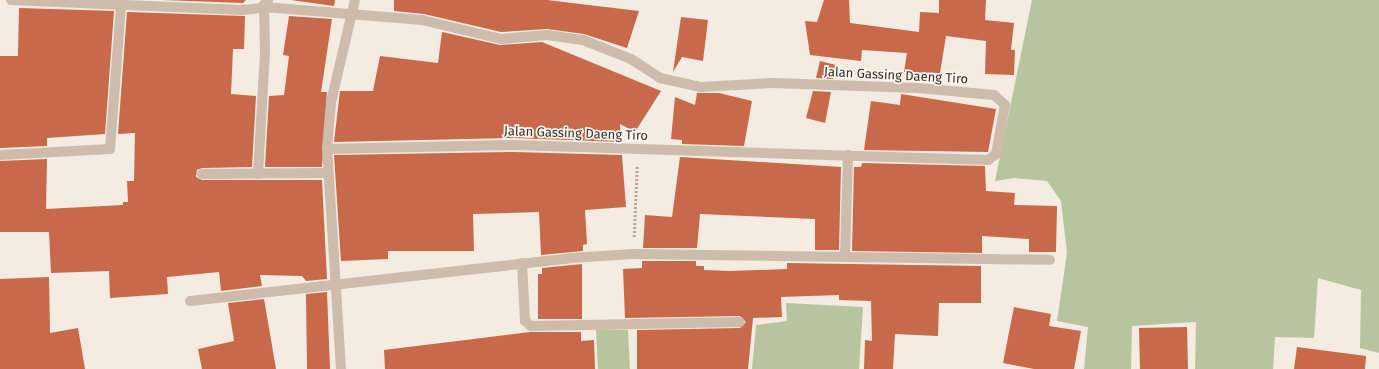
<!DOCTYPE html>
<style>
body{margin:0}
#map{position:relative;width:1379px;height:369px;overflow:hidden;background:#f4ebe1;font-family:"Fira Sans",sans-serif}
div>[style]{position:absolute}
.green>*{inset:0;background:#b8c4a0}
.building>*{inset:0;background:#c8694b}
.path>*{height:2.5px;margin-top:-1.25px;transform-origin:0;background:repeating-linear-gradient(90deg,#b9a596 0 2px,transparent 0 4px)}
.minor>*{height:10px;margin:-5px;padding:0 5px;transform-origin:5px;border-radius:5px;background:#cdbbac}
span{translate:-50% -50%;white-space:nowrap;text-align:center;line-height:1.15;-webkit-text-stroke:3.5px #fbf5ee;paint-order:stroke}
.street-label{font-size:13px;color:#3b302b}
</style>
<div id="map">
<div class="green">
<i style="clip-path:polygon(1032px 0,1379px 0,1379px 353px,1360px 348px,1361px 290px,1318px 278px,1314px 338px,1275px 337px,1273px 369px,1195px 369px,1196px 322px,1132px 326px,1131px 369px,1084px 369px,1088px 327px,1057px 321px,1067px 253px,1061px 201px,1047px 181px,1014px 178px,995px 181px)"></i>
<i style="clip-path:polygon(786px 303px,863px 307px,859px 369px,752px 369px,756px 325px,787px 321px)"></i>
<i style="clip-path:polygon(596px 329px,628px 330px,630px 369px,598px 369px)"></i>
</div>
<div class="building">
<i style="clip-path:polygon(162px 0,246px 0,243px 3px)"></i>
<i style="clip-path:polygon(291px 0,335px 0,334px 6px)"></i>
<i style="clip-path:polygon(394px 0,547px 0,639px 11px,627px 48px,584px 34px,547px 29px,501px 32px,424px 14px,394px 11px)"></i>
<i style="clip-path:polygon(824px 0,849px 0,850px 23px,919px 32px,920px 12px,939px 13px,939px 0,986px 0,985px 20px,1014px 23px,1011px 50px,1015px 50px,1014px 75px,985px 74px,986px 41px,946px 36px,940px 73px,904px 72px,907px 53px,862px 50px,861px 61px,810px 55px,805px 21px,817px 22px)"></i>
<i style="clip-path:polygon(19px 8px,114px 11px,105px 134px,47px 138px,47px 146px,0 148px,0 56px,18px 56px)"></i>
<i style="clip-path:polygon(127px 12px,245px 16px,244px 49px,233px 49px,231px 94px,256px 96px,252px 167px,202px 168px,197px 170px,196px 177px,202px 180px,322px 180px,327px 279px,306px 281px,302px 276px,260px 275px,262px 286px,221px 291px,219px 272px,167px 277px,168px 294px,110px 298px,109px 271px,51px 273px,49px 232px,0 232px,0 161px,47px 159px,46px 209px,123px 205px,123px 202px,128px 202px,127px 181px,134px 181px,135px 133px,118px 134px)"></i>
<i style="clip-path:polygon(289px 16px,332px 19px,321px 92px,327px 92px,322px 167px,265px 167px,269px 96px,284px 95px,289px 56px,283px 55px)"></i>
<i style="clip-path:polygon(681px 17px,708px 20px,703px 61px,682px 57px,673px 72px)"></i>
<i style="clip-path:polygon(442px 32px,500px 45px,542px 42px,661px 91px,635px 132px,620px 124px,621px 142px,514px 138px,334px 142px,340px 91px,373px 91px,380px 56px,438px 63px)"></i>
<i style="clip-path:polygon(820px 61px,836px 65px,833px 79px,816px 78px)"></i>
<i style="clip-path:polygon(813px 91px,831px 92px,825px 123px,806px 118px)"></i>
<i style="clip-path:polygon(697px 93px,719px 93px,752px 101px,744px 146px,682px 144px,682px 140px,671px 139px,675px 97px,695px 105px)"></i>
<i style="clip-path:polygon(901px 94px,996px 109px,988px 152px,864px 150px,871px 101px,900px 105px)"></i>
<i style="clip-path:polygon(514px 152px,622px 155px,626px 207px,585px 210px,587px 244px,583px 245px,583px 251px,541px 255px,539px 212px,473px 214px,474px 251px,388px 251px,388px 259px,341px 261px,334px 155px)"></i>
<i style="clip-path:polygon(680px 157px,841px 167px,839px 250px,815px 250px,815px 219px,700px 214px,697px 248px,643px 248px,645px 215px,672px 217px)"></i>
<i style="clip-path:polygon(862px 163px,985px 166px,986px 191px,1015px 193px,1014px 205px,1057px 206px,1056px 252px,1029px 252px,1029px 239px,982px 236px,982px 253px,852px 251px,854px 167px,861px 167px)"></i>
<i style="clip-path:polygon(642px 261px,696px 261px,696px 266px,704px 266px,704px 270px,730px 271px,787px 269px,787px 263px,981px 266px,981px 303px,939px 303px,938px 336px,895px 334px,893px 369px,864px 369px,865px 340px,872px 341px,871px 301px,839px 300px,839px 295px,781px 297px,782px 317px,753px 318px,748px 369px,637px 369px,637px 330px,740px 328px,746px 322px,740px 316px,625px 318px,623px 269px,642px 268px)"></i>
<i style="clip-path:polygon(582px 264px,582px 319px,538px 319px,538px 274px,542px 274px,542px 268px)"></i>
<i style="clip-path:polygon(49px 277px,50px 333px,78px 328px,85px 369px,0 369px,0 279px)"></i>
<i style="clip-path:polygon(327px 292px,330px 369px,307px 369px,306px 294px)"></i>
<i style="clip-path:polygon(264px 299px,276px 369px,202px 369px,198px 349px,234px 341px,228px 303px)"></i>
<i style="clip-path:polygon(1014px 307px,1051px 314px,1049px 326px,1081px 331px,1074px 369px,1034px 369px,1003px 363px)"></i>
<i style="clip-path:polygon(1187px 327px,1188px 369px,1140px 369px,1139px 328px)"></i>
<i style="clip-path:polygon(530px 332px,581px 332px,581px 341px,594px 340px,595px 369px,385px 369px,384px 350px)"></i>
<i style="clip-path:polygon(1297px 347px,1366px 356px,1365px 369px,1294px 369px)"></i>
</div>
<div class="path">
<i style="left:634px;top:237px;width:71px;rotate:-87.6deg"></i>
</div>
<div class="minor">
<i style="left:11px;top:0;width:232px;rotate:2.5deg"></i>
<i style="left:243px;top:10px;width:18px;rotate:-6deg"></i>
<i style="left:261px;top:8px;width:11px;rotate:-49deg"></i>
<i style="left:0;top:155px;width:110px;rotate:-3.1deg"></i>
<i style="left:110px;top:149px;width:142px;rotate:-85.6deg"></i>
<i style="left:202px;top:174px;width:124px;rotate:-0.5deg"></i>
<i style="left:258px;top:174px;width:121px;rotate:-86.7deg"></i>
<i style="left:265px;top:53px;width:46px;rotate:-91.2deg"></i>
<i style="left:264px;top:7px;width:159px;rotate:4.7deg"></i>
<i style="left:422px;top:20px;width:81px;rotate:13.5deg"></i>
<i style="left:501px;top:39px;width:46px;rotate:-5deg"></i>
<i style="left:547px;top:35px;width:36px;rotate:8deg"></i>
<i style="left:583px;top:40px;width:52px;rotate:21.6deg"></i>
<i style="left:631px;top:59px;width:35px;rotate:33deg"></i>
<i style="left:660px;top:78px;width:42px;rotate:12.4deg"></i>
<i style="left:701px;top:87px;width:72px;rotate:-3.2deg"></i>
<i style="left:773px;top:83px;width:145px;rotate:2deg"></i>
<i style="left:918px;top:88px;width:76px;rotate:5.3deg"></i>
<i style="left:994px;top:95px;width:15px;rotate:42deg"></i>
<i style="left:1005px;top:105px;width:50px;rotate:100.4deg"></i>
<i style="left:996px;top:154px;width:10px;rotate:143deg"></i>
<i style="left:988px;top:160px;width:474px;rotate:-178.2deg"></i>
<i style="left:514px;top:145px;width:187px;rotate:178.8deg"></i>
<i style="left:845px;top:255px;width:100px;rotate:-88.3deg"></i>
<i style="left:522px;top:263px;width:58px;rotate:87deg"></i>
<i style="left:525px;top:321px;width:8px;rotate:40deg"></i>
<i style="left:531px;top:326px;width:209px;rotate:-1.1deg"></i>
<i style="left:190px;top:301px;width:383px;rotate:-6.4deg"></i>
<i style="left:571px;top:258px;width:62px;rotate:-3.7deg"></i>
<i style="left:633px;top:254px;width:417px;rotate:0.8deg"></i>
<i style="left:341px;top:369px;width:220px;rotate:-93.6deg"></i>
<i style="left:327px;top:149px;width:47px;rotate:-85.1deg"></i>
<i style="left:331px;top:102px;width:105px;rotate:-76.8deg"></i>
</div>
<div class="street-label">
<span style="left:896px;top:76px;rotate:3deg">Jalan Gassing Daeng Tiro</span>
<span style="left:576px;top:134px;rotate:2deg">Jalan Gassing Daeng Tiro</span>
</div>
</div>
